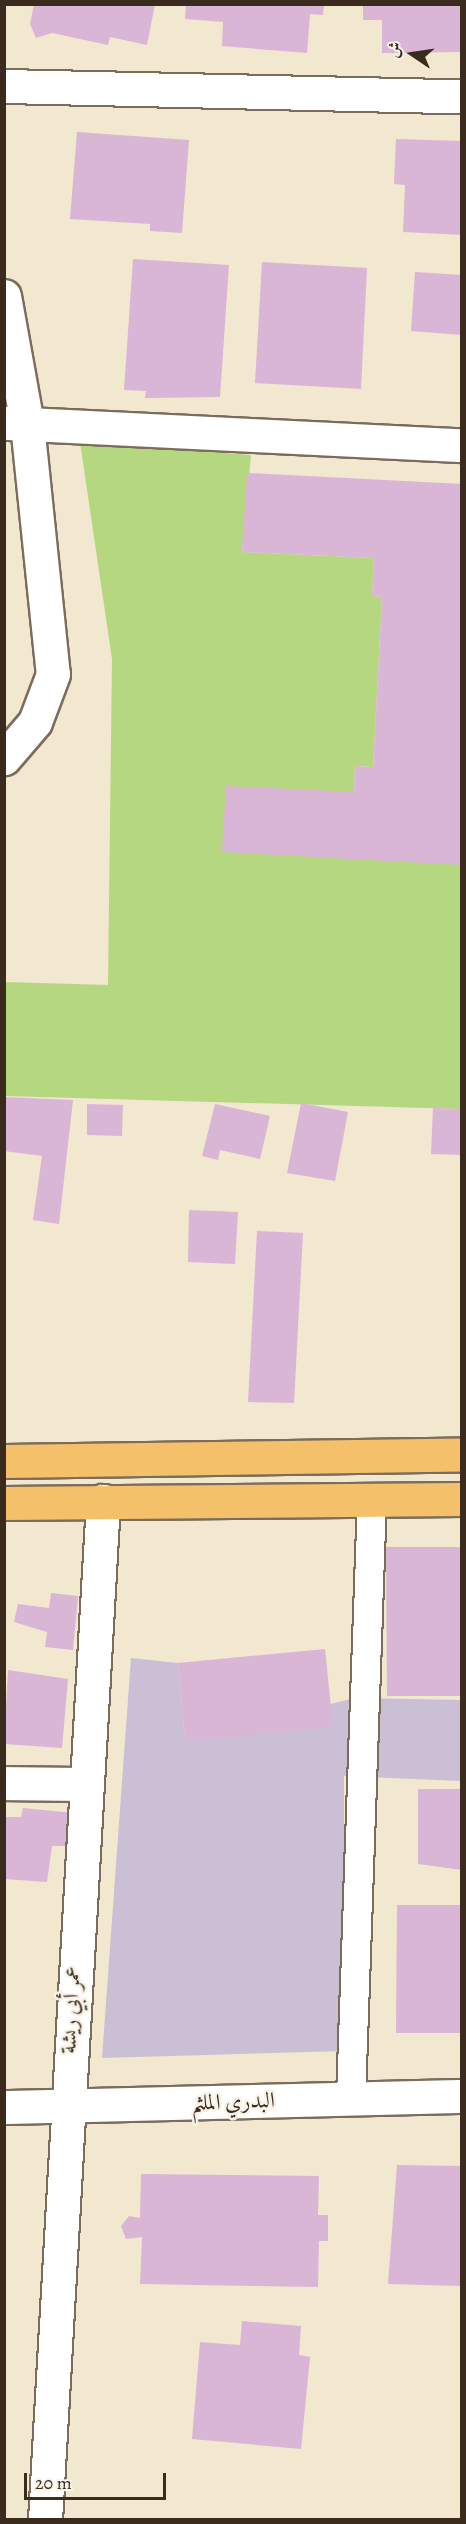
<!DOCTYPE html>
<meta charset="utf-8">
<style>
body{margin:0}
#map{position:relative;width:466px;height:2524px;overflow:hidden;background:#f2e7cf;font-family:Alegreya,Amiri,serif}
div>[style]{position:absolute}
.industrial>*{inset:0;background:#cbbfd5}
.green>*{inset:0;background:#b4d780}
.building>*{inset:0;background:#d9b5d6}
.roads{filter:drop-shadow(2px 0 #7b6c5c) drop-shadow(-2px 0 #7b6c5c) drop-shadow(0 2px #7b6c5c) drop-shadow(0 -2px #7b6c5c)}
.lane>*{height:28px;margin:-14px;padding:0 14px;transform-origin:14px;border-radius:14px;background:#fff}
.street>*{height:33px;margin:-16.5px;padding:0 16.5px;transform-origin:16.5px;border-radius:16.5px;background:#fff}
.primary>*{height:33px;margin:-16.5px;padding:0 16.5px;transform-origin:16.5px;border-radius:16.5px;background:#f4c16a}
span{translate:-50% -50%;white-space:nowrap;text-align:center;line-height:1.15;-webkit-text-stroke:5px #f7f3e8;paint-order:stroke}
.street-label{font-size:22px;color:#3b2a1e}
.frame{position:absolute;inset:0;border:6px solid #3b2a1e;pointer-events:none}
.north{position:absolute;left:382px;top:24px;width:60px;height:60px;-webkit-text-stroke:4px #f7f3e8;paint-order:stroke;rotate:283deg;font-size:16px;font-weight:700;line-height:24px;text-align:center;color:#3b2a1e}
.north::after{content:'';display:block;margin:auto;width:21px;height:27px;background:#3b2a1e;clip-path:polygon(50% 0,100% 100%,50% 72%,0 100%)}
.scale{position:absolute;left:24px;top:2473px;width:142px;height:27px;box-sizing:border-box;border:3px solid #3b2a1e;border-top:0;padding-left:8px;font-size:18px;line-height:21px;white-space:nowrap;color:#3b2a1e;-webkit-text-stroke:4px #f7f3e8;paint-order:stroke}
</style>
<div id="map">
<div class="industrial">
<i style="clip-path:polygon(131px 1658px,178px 1663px,185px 1740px,355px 1698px,461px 1700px,461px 1781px,344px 1776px,344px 2051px,102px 2058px)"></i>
</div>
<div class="green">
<i style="clip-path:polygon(80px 442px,251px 455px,242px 552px,374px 558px,372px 596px,382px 597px,373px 767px,355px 766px,354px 792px,461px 865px,461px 1109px,5px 1096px,5px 982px,108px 985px,112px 659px)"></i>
</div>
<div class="building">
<i style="clip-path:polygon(34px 4px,155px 4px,147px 45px,110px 37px,108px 45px,52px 33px,36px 38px,30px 24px)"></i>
<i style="clip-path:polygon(186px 4px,324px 4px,323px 15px,310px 14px,307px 53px,222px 46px,223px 22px,185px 19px)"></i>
<i style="clip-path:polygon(363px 4px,462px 4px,462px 52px,382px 53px,382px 20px,363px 20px)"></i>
<i style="clip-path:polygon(77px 132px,189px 140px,182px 233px,150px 231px,150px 224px,70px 219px)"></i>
<i style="clip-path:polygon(396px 139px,462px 141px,462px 235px,403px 232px,405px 185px,394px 184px)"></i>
<i style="clip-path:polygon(133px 259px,229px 265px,220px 397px,145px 398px,146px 391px,124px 390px)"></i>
<i style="clip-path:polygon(262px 262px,367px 268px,361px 389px,255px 383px)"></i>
<i style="clip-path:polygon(415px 272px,462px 275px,462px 335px,411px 331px)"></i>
<i style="clip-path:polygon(247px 473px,462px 484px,462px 865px,222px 852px,226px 786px,354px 792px,355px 766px,373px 767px,382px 597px,372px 596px,374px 558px,242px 552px)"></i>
<i style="clip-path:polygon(4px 1097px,73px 1100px,59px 1224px,33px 1220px,42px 1156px,4px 1151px)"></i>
<i style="clip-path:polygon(301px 1103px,348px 1112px,335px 1181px,287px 1173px)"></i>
<i style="clip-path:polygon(87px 1104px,123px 1105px,122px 1136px,87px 1135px)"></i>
<i style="clip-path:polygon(215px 1104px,270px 1116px,260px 1159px,220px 1150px,218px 1160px,202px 1156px)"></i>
<i style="clip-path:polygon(433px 1108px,462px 1109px,462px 1155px,431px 1154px)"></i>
<i style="clip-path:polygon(189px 1210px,238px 1212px,235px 1264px,188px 1262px)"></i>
<i style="clip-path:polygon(257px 1231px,303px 1233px,294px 1403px,248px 1402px)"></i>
<i style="clip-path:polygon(386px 1547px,462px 1547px,462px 1696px,387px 1696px)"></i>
<i style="clip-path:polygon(51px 1593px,78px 1596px,73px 1650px,45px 1647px,47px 1632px,14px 1622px,18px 1604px,49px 1608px)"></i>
<i style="clip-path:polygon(325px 1649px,333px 1727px,185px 1741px,178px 1663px)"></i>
<i style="clip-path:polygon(8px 1670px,68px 1679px,62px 1748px,4px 1744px)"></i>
<i style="clip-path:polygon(418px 1789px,462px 1789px,462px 1870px,418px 1864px)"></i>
<i style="clip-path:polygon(23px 1808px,74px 1813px,70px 1846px,52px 1846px,47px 1882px,4px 1879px,4px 1817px,21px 1817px)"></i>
<i style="clip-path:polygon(397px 1905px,462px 1905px,462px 2033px,396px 2033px)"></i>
<i style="clip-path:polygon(397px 2165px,462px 2166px,462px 2286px,388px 2284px)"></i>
<i style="clip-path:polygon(141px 2174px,319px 2176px,318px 2215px,328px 2215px,328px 2241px,319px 2241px,318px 2287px,140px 2284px,142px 2237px,126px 2239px,121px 2226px,129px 2216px,140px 2218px)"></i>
<i style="clip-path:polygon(242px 2321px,301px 2326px,299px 2355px,310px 2357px,301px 2449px,192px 2439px,200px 2342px,240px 2345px)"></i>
</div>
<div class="roads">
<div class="lane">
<i style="left:351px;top:2097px;width:598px;rotate:-87.99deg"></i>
</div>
<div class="street">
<i style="left:4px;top:86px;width:458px;rotate:1.3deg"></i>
<i style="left:4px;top:296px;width:130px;rotate:79.8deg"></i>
<i style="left:27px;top:424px;width:251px;rotate:84.1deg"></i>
<i style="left:53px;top:674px;width:51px;rotate:110.6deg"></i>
<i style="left:35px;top:722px;width:48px;rotate:130.7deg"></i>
<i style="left:6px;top:423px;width:457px;rotate:2.8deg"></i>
<i style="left:4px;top:1783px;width:81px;rotate:0.7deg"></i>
<i style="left:4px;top:2107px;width:458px;rotate:-1.4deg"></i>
<i style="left:45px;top:2520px;width:1021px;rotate:-86.74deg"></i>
</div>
<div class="primary">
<i style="left:4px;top:1461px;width:458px;rotate:-0.8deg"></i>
<i style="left:4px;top:1503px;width:458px;rotate:-0.5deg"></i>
</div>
</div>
<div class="street-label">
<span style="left:71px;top:2010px;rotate:-87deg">عمر أبي ريشة</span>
<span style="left:233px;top:2102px;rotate:-2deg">البدري الملثم</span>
</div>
<div class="frame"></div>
<div class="north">ش</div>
<div class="scale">20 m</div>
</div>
